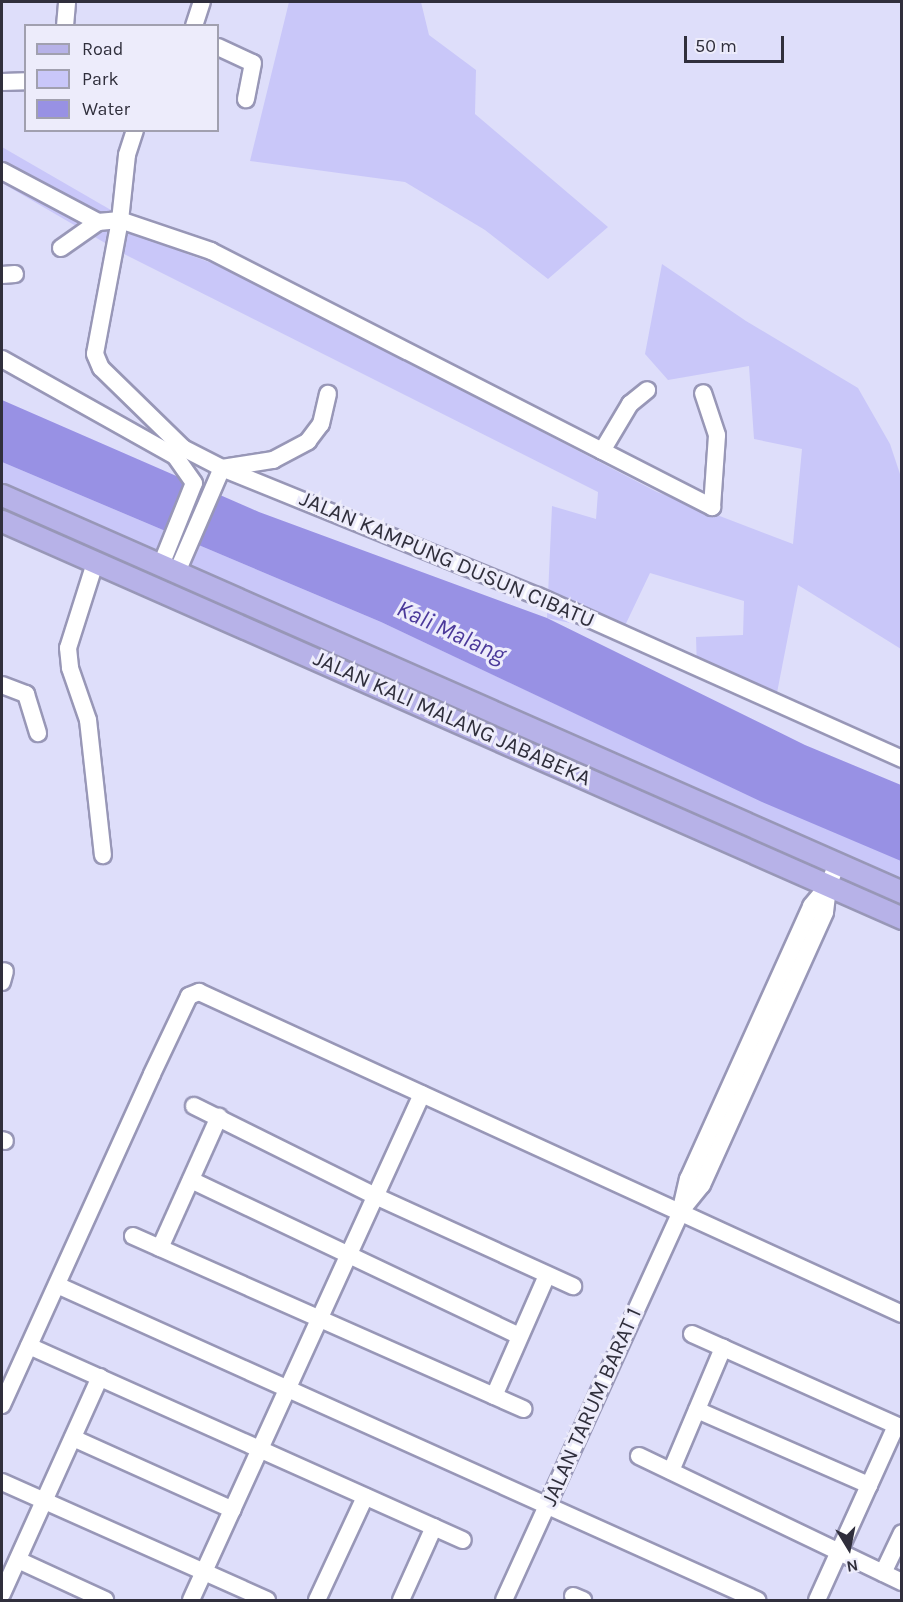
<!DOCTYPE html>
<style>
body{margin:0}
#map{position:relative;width:903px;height:1602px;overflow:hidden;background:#dedefa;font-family:Karla,sans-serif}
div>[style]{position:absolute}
.green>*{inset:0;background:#c9c7f9}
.water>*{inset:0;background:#9891e4}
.roads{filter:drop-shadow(2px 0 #9897b7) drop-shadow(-2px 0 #9897b7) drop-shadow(0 2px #9897b7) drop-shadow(0 -2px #9897b7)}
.minor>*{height:16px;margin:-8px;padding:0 8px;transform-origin:8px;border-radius:8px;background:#fff}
.major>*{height:21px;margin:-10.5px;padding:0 10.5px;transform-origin:10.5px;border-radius:10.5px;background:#b7b2e8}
span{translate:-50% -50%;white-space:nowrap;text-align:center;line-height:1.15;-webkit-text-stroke:6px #edecfb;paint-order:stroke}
.street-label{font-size:22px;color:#302f3c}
.water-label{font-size:24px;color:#4b399a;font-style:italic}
.frame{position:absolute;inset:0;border:3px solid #302f3c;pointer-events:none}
.legend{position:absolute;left:24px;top:24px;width:195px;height:108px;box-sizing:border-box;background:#edecfb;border:2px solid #a1a0af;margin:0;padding:8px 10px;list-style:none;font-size:18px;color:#302f3c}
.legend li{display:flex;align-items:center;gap:12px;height:30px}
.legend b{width:30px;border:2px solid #a1a0af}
.north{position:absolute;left:819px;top:1518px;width:60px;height:60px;-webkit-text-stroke:4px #edecfb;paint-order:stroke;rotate:170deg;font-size:16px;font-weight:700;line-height:24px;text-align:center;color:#302f3c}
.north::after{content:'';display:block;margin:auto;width:21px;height:27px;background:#302f3c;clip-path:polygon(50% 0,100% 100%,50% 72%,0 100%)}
.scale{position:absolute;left:684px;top:36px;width:100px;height:27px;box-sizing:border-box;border:3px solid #302f3c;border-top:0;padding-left:8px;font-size:18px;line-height:21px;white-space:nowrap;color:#302f3c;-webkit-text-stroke:4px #edecfb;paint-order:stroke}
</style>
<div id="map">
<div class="green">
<i style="clip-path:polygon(289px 2px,421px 2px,429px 35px,476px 70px,475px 114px,608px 227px,548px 279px,485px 230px,405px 182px,250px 161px)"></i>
<i style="clip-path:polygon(2px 147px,187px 254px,236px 272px,657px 492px,793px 544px,802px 449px,754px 439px,749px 366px,668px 380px,645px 354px,662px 264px,746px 321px,858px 388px,890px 444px,901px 477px,901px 649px,798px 585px,775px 703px,697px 671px,696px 637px,743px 635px,744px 601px,650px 573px,621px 634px,547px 618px,552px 506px,596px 519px,598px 492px,124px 254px,2px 183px)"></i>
<i style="clip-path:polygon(2px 462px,381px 622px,729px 786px,901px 860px,901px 918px,2px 521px)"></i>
</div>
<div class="water">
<i style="clip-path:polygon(2px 400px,259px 512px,547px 618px,805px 745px,901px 785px,901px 861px,762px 802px,381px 622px,2px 462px)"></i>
</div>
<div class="roads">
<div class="minor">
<i style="left:65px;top:26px;width:24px;rotate:-85deg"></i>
<i style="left:194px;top:26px;width:25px;rotate:-72deg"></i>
<i style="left:218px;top:47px;width:38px;rotate:25deg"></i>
<i style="left:253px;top:63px;width:37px;rotate:101deg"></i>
<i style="left:2px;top:82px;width:24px;rotate:-2deg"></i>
<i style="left:135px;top:130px;width:26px;rotate:108deg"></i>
<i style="left:127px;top:155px;width:65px;rotate:96.1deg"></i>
<i style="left:120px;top:220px;width:136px;rotate:100.6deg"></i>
<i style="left:95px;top:354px;width:15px;rotate:67deg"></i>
<i style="left:101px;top:368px;width:115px;rotate:44.3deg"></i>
<i style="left:2px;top:171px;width:109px;rotate:28deg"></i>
<i style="left:61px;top:248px;width:45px;rotate:-35.1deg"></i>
<i style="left:98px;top:222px;width:22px;rotate:-5deg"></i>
<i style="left:120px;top:220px;width:96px;rotate:18.8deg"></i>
<i style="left:211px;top:251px;width:563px;rotate:27.07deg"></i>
<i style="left:712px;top:507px;width:72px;rotate:-86deg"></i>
<i style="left:717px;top:435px;width:44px;rotate:-108.4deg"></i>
<i style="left:2px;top:275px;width:13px;rotate:-4deg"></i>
<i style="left:2px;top:359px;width:198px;rotate:29.3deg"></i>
<i style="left:175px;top:456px;width:11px;rotate:-45deg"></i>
<i style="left:183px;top:448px;width:44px;rotate:27.1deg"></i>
<i style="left:222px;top:468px;width:341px;rotate:22.1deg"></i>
<i style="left:538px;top:596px;width:399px;rotate:24.1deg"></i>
<i style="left:602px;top:451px;width:55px;rotate:-59.2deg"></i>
<i style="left:630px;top:404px;width:22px;rotate:-39deg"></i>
<i style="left:95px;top:563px;width:89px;rotate:107.6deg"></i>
<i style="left:68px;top:648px;width:20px;rotate:84deg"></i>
<i style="left:70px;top:668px;width:55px;rotate:70.9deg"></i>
<i style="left:88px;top:720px;width:136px;rotate:83.7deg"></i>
<i style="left:161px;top:565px;width:88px;rotate:-68.1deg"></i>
<i style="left:194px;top:483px;width:33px;rotate:-125deg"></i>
<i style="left:177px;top:572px;width:113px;rotate:-66.6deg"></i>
<i style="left:222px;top:468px;width:52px;rotate:-8.9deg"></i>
<i style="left:273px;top:460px;width:40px;rotate:-28deg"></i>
<i style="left:308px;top:441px;width:21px;rotate:-53deg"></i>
<i style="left:321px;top:424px;width:31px;rotate:-77deg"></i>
<i style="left:2px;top:685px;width:26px;rotate:21deg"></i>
<i style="left:26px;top:694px;width:41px;rotate:72.9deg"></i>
<i style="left:2px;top:982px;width:11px;rotate:-75deg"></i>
<i style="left:194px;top:1106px;width:200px;rotate:26.4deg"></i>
<i style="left:373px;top:1195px;width:220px;rotate:24.5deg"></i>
<i style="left:2px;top:1140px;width:3px;rotate:18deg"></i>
<i style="left:191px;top:1180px;width:363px;rotate:25.4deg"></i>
<i style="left:684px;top:1207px;width:28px;rotate:-51deg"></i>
<i style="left:702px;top:1185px;width:299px;rotate:-65.7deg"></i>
<i style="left:825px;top:912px;width:26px;rotate:-83deg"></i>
<i style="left:133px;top:1236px;width:427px;rotate:23.9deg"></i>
<i style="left:160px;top:1248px;width:144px;rotate:-65.8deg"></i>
<i style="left:57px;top:1285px;width:768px;rotate:24.23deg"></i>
<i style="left:692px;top:1334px;width:230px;rotate:24.1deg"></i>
<i style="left:29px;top:1346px;width:475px;rotate:24.1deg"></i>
<i style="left:494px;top:1396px;width:132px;rotate:-66.3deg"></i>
<i style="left:2px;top:1405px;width:363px;rotate:-65.6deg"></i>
<i style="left:152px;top:1074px;width:86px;rotate:-64.6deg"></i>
<i style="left:189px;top:996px;width:11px;rotate:-22deg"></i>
<i style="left:199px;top:992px;width:773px;rotate:24.61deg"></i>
<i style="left:697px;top:1410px;width:188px;rotate:23.6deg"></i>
<i style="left:73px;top:1438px;width:175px;rotate:24.2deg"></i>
<i style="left:639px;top:1456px;width:292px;rotate:25.6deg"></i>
<i style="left:671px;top:1471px;width:134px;rotate:-67.1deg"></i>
<i style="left:2px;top:1482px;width:290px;rotate:24deg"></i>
<i style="left:18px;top:1560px;width:96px;rotate:24.7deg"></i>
<i style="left:883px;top:1573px;width:44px;rotate:-64.6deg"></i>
<i style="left:2px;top:1594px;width:238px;rotate:-65.7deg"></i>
<i style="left:573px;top:1596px;width:11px;rotate:22deg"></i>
<i style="left:191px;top:1600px;width:556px;rotate:-65.46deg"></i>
<i style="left:317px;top:1600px;width:114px;rotate:-65deg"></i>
<i style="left:401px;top:1600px;width:80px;rotate:-65.7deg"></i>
<i style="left:504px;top:1600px;width:425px;rotate:-65.5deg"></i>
<i style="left:680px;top:1213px;width:35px;rotate:-77deg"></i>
<i style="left:688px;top:1179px;width:299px;rotate:-65.7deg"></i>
<i style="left:811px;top:906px;width:26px;rotate:-50deg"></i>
<i style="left:828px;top:886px;width:24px;rotate:-68deg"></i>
<i style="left:817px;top:1600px;width:191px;rotate:-65.6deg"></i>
</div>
<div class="major">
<i style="left:2px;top:495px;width:984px;rotate:23.8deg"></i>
<i style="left:2px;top:521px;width:984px;rotate:23.8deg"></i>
</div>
</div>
<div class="street-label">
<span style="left:447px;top:560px;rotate:23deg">JALAN KAMPUNG DUSUN CIBATU</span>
<span style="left:452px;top:719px;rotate:24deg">JALAN KALI MALANG JABABEKA</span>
<span style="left:592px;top:1407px;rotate:-66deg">JALAN TARUM BARAT 1</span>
</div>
<div class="water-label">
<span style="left:451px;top:632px;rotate:25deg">Kali Malang</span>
</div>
<div class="frame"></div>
<ul class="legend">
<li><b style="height:8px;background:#b7b2e8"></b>Road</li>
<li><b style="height:16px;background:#c9c7f9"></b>Park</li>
<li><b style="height:16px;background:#9891e4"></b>Water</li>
</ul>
<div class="north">N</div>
<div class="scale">50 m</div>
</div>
